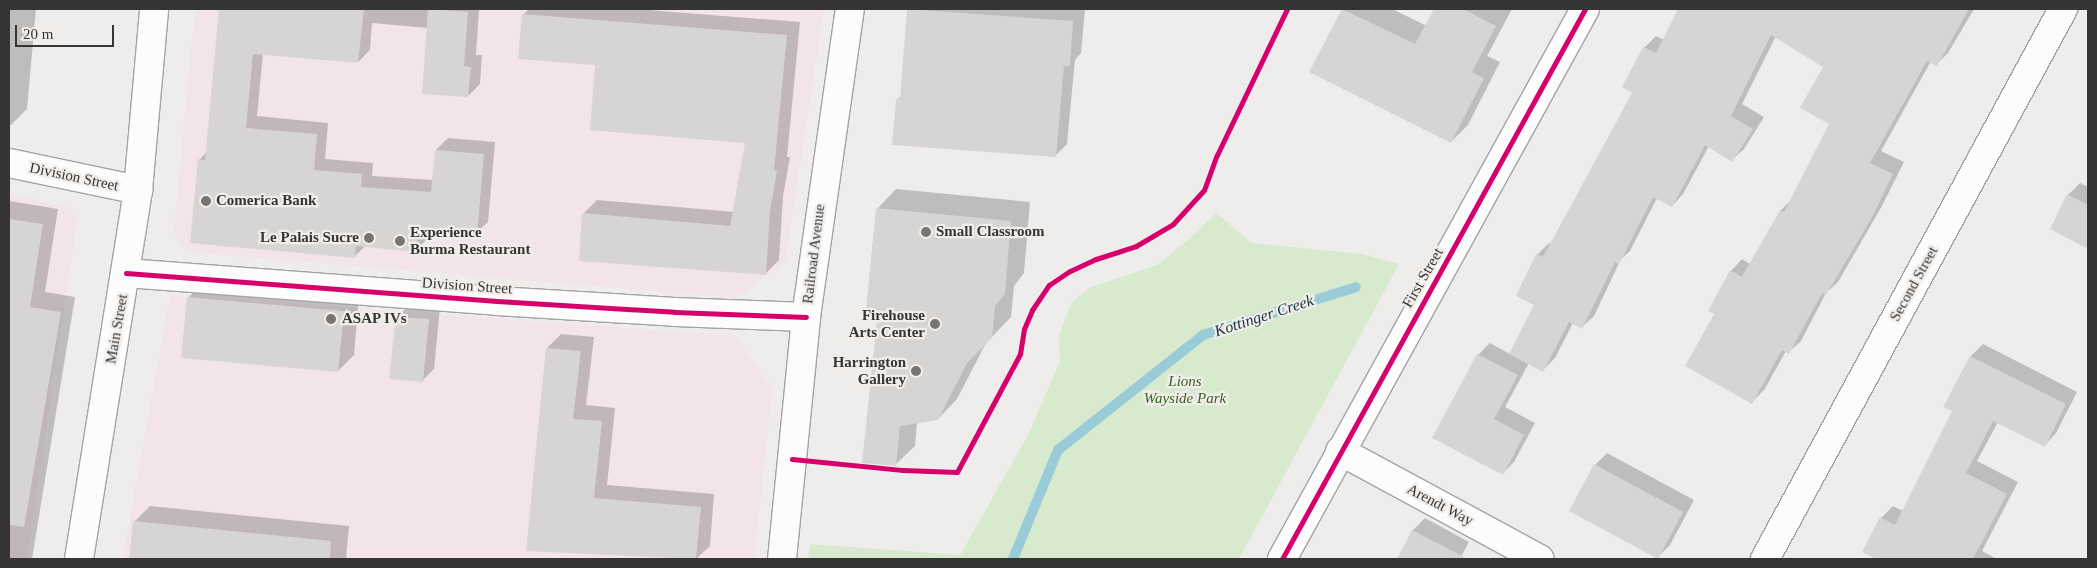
<!DOCTYPE html>
<style>
body{margin:0}
#map{position:relative;width:2097px;height:568px;overflow:hidden;background:#efedeb;font-family:Georgia,serif}
div>[style]{position:absolute}
.commercial>*{inset:0;background:#f2e4e8}
.green>*{inset:0;background:#d8eace}
.shadow>*{inset:0;background:#0003}
.stream>*{height:10px;margin:-5px;padding:0 5px;transform-origin:5px;border-radius:5px;background:#9acbd8}
.building>*{inset:0;background:#d7d5d4}
.roads{filter:drop-shadow(1px 0 #a5a3a2) drop-shadow(-1px 0 #a5a3a2) drop-shadow(0 1px #a5a3a2) drop-shadow(0 -1px #a5a3a2)}
.street>*{height:28px;margin:-14px;padding:0 14px;transform-origin:14px;border-radius:14px;background:#fdfcfc}
.secondary>*{height:28px;margin:-14px;padding:0 14px;transform-origin:14px;border-radius:14px;background:#fdfcfc}
.cycleway>*{height:5px;margin:-2.5px;padding:0 2.5px;transform-origin:2.5px;border-radius:2.5px;background:#d6006c}
.dots>*{width:14px;height:14px;translate:-50% -50%;box-sizing:border-box;border:2px solid #f0edea;border-radius:50%}
span{translate:-50% -50%;white-space:nowrap;text-align:center;line-height:1.15;-webkit-text-stroke:4.5px #f0edea;paint-order:stroke}
.street-label{font-size:15px;color:#363534}
.poi-label{font-size:15px;color:#363534;font-weight:700}
.left{translate:0 -50%;text-align:left}
.right{translate:-100% -50%;text-align:right}
.park-label{font-size:15px;color:#386322;font-style:italic}
.water-label{font-size:16px;color:#12343d;font-style:italic}
.frame{position:absolute;inset:0;border:10px solid #363534;pointer-events:none}
.scale{position:absolute;left:15px;top:25px;width:99px;height:22px;box-sizing:border-box;border:2px solid #363534;border-top:0;padding-left:6px;font-size:15px;line-height:18px;white-space:nowrap;color:#363534;-webkit-text-stroke:4px #f0edea;paint-order:stroke}
</style>
<div id="map">
<div class="commercial">
<i style="clip-path:polygon(195px 9px,824px 9px,785px 262px,736px 298px,189px 252px,179px 244px,174px 231px)"></i>
<i style="clip-path:polygon(9px 194px,71px 209px,77px 220px,27px 559px,9px 559px)"></i>
<i style="clip-path:polygon(170px 295px,736px 336px,772px 389px,754px 559px,123px 559px)"></i>
</div>
<div class="green">
<i style="clip-path:polygon(1216px 213px,1252px 243px,1361px 254px,1399px 264px,1239px 559px,808px 559px,810px 544px,960px 555px,1028px 435px,1060px 361px,1059px 338px,1065px 318px,1073px 301px,1091px 287px,1157px 265px,1187px 241px)"></i>
</div>
<div class="shadow">
<i style="clip-path:polygon(9px 9px,36px 9px,27px 109px,11px 125px,9px 125px)"></i>
<i style="clip-path:polygon(220px 9px,479px 9px,476px 55px,482px 55px,480px 84px,468px 96px,428px 28px,372px 23px,370px 50px,358px 62px,263px 53px,257px 116px,328px 123px,325px 159px,373px 163px,372px 176px,433px 180px,436px 150px,448px 138px,495px 142px,488px 222px,476px 233px,428px 230px,427px 239px,416px 250px,365px 246px,354px 257px,199px 160px,207px 152px)"></i>
<i style="clip-path:polygon(529px 9px,636px 9px,800px 22px,787px 157px,790px 157px,783px 196px,779px 260px,765px 274px,583px 214px,597px 200px,734px 212px,746px 142px,597px 64px,523px 15px)"></i>
<i style="clip-path:polygon(909px 9px,1085px 9px,1081px 53px,1075px 60px,1067px 144px,1055px 156px,897px 100px,902px 95px)"></i>
<i style="clip-path:polygon(1343px 9px,1392px 9px,1427px 26px,1435px 9px,1512px 9px,1487px 56px,1500px 62px,1468px 125px,1451px 142px,1311px 72px)"></i>
<i style="clip-path:polygon(1679px 9px,1974px 9px,1948px 53px,1936px 65px,1931px 61px,1881px 151px,1904px 162px,1882px 206px,1838px 282px,1826px 293px,1801px 341px,1789px 352px,1786px 351px,1764px 390px,1752px 402px,1716px 314px,1731px 271px,1742px 259px,1750px 264px,1781px 210px,1792px 199px,1830px 123px,1824px 67px,1776px 36px,1742px 104px,1764px 117px,1744px 149px,1732px 160px,1709px 146px,1683px 194px,1672px 206px,1657px 198px,1630px 251px,1621px 259px,1594px 316px,1582px 327px,1573px 323px,1555px 358px,1543px 370px,1529px 363px,1505px 407px,1535px 423px,1514px 462px,1502px 474px,1478px 355px,1490px 343px,1510px 354px,1535px 304px,1537px 255px,1549px 243px,1551px 244px,1634px 92px,1624px 87px,1644px 48px,1656px 36px,1664px 40px)"></i>
<i style="clip-path:polygon(2080px 183px,2088px 187px,2088px 247px,2051px 228px,2068px 195px)"></i>
<i style="clip-path:polygon(896px 189px,1030px 202px,1024px 273px,1014px 286px,1011px 317px,986px 343px,957px 399px,938px 419px,917px 422px,915px 446px,895px 465px,879px 309px,877px 209px)"></i>
<i style="clip-path:polygon(9px 201px,58px 209px,45px 292px,75px 297px,32px 559px,9px 559px)"></i>
<i style="clip-path:polygon(204px 281px,359px 295px,354px 355px,338px 371px,188px 298px)"></i>
<i style="clip-path:polygon(409px 305px,440px 308px,434px 369px,422px 381px,397px 317px)"></i>
<i style="clip-path:polygon(561px 334px,594px 337px,586px 405px,615px 408px,607px 485px,714px 494px,710px 546px,696px 559px,573px 550px,547px 348px)"></i>
<i style="clip-path:polygon(1983px 344px,2077px 392px,2056px 433px,2045px 445px,1998px 422px,1977px 461px,2018px 482px,1982px 551px,1997px 559px,1879px 559px,1864px 552px,1881px 518px,1893px 506px,1903px 511px,1954px 411px,1945px 406px,1971px 356px)"></i>
<i style="clip-path:polygon(1607px 453px,1694px 500px,1670px 545px,1658px 557px,1595px 465px)"></i>
<i style="clip-path:polygon(150px 506px,349px 526px,346px 559px,131px 559px,135px 521px)"></i>
<i style="clip-path:polygon(1425px 518px,1469px 542px,1460px 559px,1398px 559px,1413px 530px)"></i>
</div>
<div class="stream">
<i style="left:1013px;top:559px;width:118px;rotate:-67.6deg"></i>
<i style="left:1058px;top:450px;width:185px;rotate:-38.4deg"></i>
<i style="left:1203px;top:335px;width:160px;rotate:-17.4deg"></i>
</div>
<div class="building">
<i style="clip-path:polygon(219px 9px,364px 9px,358px 63px,253px 54px,246px 128px,317px 134px,314px 170px,362px 174px,361px 187px,431px 192px,435px 150px,484px 154px,477px 235px,418px 230px,416px 252px,356px 246px,355px 258px,190px 243px,198px 159px,205px 160px)"></i>
<i style="clip-path:polygon(428px 9px,468px 12px,464px 66px,471px 67px,468px 97px,422px 94px)"></i>
<i style="clip-path:polygon(907px 9px,1073px 21px,1070px 66px,1064px 66px,1056px 157px,892px 145px,896px 99px,900px 99px)"></i>
<i style="clip-path:polygon(1342px 9px,1415px 44px,1434px 9px,1463px 9px,1496px 26px,1472px 72px,1484px 78px,1451px 143px,1309px 72px)"></i>
<i style="clip-path:polygon(1678px 9px,1969px 9px,1937px 66px,1927px 61px,1870px 163px,1893px 174px,1871px 219px,1826px 295px,1822px 293px,1789px 354px,1782px 350px,1752px 404px,1685px 366px,1714px 314px,1708px 311px,1730px 270px,1742px 277px,1780px 210px,1784px 212px,1829px 124px,1800px 108px,1823px 67px,1771px 35px,1731px 116px,1753px 129px,1732px 162px,1705px 145px,1672px 207px,1653px 197px,1619px 264px,1615px 262px,1582px 329px,1569px 322px,1543px 372px,1509px 354px,1534px 305px,1516px 296px,1536px 254px,1543px 257px,1632px 93px,1622px 87px,1643px 47px,1656px 53px)"></i>
<i style="clip-path:polygon(522px 14px,787px 35px,774px 170px,777px 171px,770px 211px,766px 275px,579px 261px,582px 213px,730px 226px,745px 143px,590px 130px,595px 65px,518px 59px)"></i>
<i style="clip-path:polygon(2067px 194px,2088px 205px,2088px 249px,2050px 229px)"></i>
<i style="clip-path:polygon(876px 208px,1011px 221px,1005px 294px,995px 306px,992px 338px,967px 363px,938px 420px,900px 426px,896px 466px,862px 463px,878px 310px,866px 309px)"></i>
<i style="clip-path:polygon(9px 219px,43px 224px,30px 307px,61px 312px,24px 527px,9px 525px)"></i>
<i style="clip-path:polygon(187px 297px,344px 311px,338px 372px,181px 358px)"></i>
<i style="clip-path:polygon(396px 317px,429px 319px,423px 382px,389px 379px)"></i>
<i style="clip-path:polygon(546px 348px,581px 351px,573px 419px,602px 421px,594px 498px,701px 507px,696px 559px,526px 551px)"></i>
<i style="clip-path:polygon(1477px 354px,1518px 375px,1494px 419px,1524px 435px,1503px 475px,1432px 438px)"></i>
<i style="clip-path:polygon(1970px 356px,2066px 404px,2045px 447px,1993px 421px,1966px 473px,2007px 494px,1973px 559px,1876px 559px,1862px 552px,1880px 517px,1895px 525px,1952px 411px,1943px 407px)"></i>
<i style="clip-path:polygon(1594px 464px,1683px 512px,1658px 559px,1569px 511px)"></i>
<i style="clip-path:polygon(133px 521px,331px 541px,330px 559px,129px 559px)"></i>
<i style="clip-path:polygon(1412px 530px,1468px 559px,1397px 559px)"></i>
</div>
<div class="roads">
<div class="street">
<i style="left:9px;top:163px;width:132px;rotate:11.8deg"></i>
<i style="left:126px;top:273px;width:372px;rotate:4.3deg"></i>
<i style="left:497px;top:301px;width:178px;rotate:3.5deg"></i>
<i style="left:675px;top:312px;width:131px;rotate:2.2deg"></i>
<i style="left:1340px;top:451px;width:227px;rotate:28.4deg"></i>
<i style="left:782px;top:559px;width:243px;rotate:-84.3deg"></i>
<i style="left:806px;top:317px;width:311px;rotate:-81.9deg"></i>
<i style="left:1765px;top:559px;width:626px;rotate:-61.55deg"></i>
</div>
<div class="secondary">
<i style="left:79px;top:559px;width:374px;rotate:-80.9deg"></i>
<i style="left:138px;top:190px;width:182px;rotate:-84.9deg"></i>
<i style="left:1282px;top:559px;width:628px;rotate:-61.15deg"></i>
</div>
</div>
<div class="cycleway">
<i style="left:126px;top:273px;width:372px;rotate:4.3deg"></i>
<i style="left:497px;top:301px;width:178px;rotate:3.5deg"></i>
<i style="left:675px;top:312px;width:131px;rotate:2.2deg"></i>
<i style="left:792px;top:459px;width:112px;rotate:5.7deg"></i>
<i style="left:903px;top:470px;width:54px;rotate:2.1deg"></i>
<i style="left:957px;top:472px;width:134px;rotate:-61.9deg"></i>
<i style="left:1020px;top:354px;width:25px;rotate:-81deg"></i>
<i style="left:1024px;top:329px;width:21px;rotate:-67deg"></i>
<i style="left:1032px;top:310px;width:30px;rotate:-56deg"></i>
<i style="left:1049px;top:285px;width:25px;rotate:-34deg"></i>
<i style="left:1070px;top:271px;width:29px;rotate:-25deg"></i>
<i style="left:1096px;top:259px;width:42px;rotate:-18deg"></i>
<i style="left:1136px;top:246px;width:43px;rotate:-30.7deg"></i>
<i style="left:1173px;top:224px;width:46px;rotate:-47.6deg"></i>
<i style="left:1204px;top:190px;width:37px;rotate:-70deg"></i>
<i style="left:1217px;top:155px;width:162px;rotate:-64.4deg"></i>
<i style="left:1282px;top:559px;width:628px;rotate:-61.15deg"></i>
</div>
<div class="dots">
<i style="left:206px;top:201px;background:#777574"></i>
<i style="left:926px;top:232px;background:#777574"></i>
<i style="left:369px;top:238px;background:#777574"></i>
<i style="left:400px;top:241px;background:#777574"></i>
<i style="left:331px;top:319px;background:#777574"></i>
<i style="left:935px;top:324px;background:#777574"></i>
<i style="left:916px;top:371px;background:#777574"></i>
</div>
<div class="street-label">
<span style="left:74px;top:177px;rotate:12deg">Division Street</span>
<span style="left:814px;top:254px;rotate:-83deg">Railroad Avenue</span>
<span style="left:1423px;top:278px;rotate:-60deg">First Street</span>
<span style="left:1914px;top:284px;rotate:-61deg">Second Street</span>
<span style="left:467px;top:286px;rotate:4deg">Division Street</span>
<span style="left:117px;top:329px;rotate:-80deg">Main Street</span>
<span style="left:1440px;top:505px;rotate:28deg">Arendt Way</span>
</div>
<div class="poi-label">
<span class="left" style="left:216px;top:201px">Comerica Bank</span>
<span class="left" style="left:410px;top:241px">Experience<br>Burma Restaurant</span>
<span class="left" style="left:936px;top:232px">Small Classroom</span>
<span class="right" style="left:359px;top:238px">Le Palais Sucre</span>
<span class="right" style="left:925px;top:324px">Firehouse<br>Arts Center</span>
<span class="left" style="left:342px;top:319px">ASAP IVs</span>
<span class="right" style="left:906px;top:371px">Harrington<br>Gallery</span>
</div>
<div class="park-label">
<span style="left:1185px;top:390px">Lions<br>Wayside Park</span>
</div>
<div class="water-label">
<span style="left:1264px;top:316px;rotate:-18deg">Kottinger Creek</span>
</div>
<div class="frame"></div>
<div class="scale">20 m</div>
</div>
